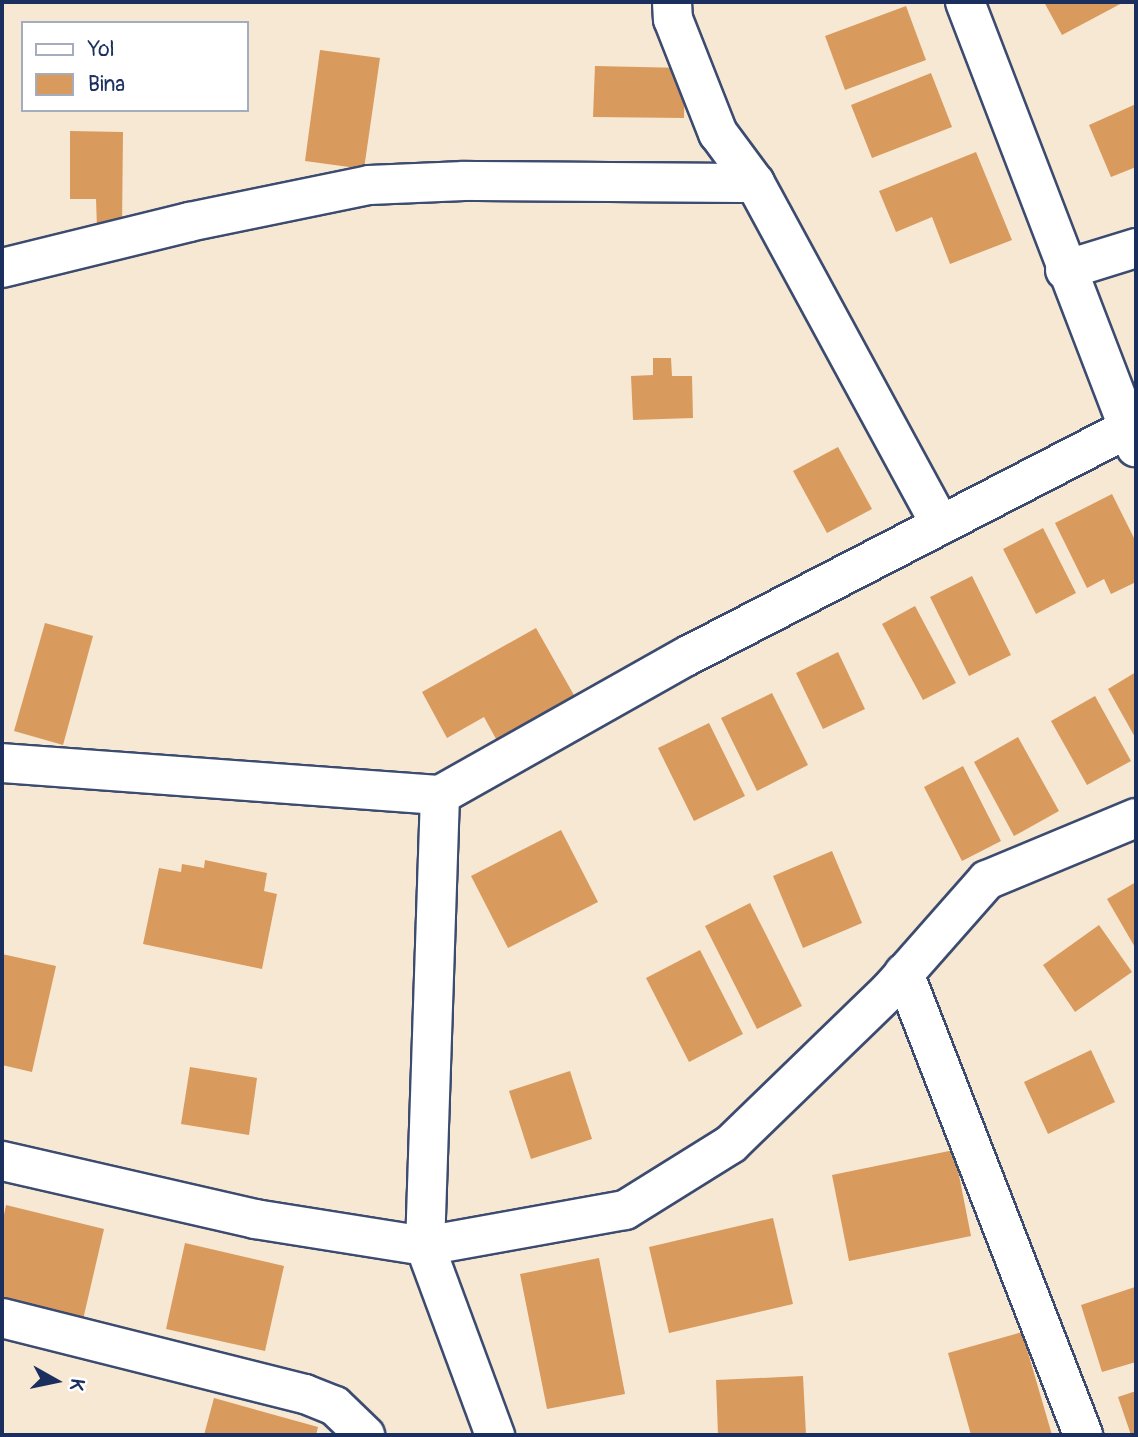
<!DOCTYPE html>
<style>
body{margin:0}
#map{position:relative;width:1138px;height:1437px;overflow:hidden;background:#f7e8d3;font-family:Pangolin,sans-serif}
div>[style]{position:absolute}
.building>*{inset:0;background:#d99a5e}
.roads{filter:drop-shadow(2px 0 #3c4b70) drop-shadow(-2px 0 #3c4b70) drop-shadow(0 2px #3c4b70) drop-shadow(0 -2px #3c4b70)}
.minor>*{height:38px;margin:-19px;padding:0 19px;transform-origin:19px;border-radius:19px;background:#fff}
span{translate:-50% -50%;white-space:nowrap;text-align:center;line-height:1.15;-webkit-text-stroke:7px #fff;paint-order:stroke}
.frame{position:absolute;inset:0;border:4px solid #1b2f5e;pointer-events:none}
.legend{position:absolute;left:21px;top:21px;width:228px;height:91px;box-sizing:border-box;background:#fff;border:2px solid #a4acbf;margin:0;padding:9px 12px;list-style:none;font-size:21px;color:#1b2f5e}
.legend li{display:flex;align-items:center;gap:14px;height:35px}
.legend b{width:35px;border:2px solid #a4acbf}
.north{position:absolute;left:21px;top:1346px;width:70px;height:70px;-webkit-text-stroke:5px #fff;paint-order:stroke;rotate:99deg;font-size:19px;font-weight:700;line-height:28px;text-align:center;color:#1b2f5e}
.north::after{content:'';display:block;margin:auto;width:24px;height:32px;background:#1b2f5e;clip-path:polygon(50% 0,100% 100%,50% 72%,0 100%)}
</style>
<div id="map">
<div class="building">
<i style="clip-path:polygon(1044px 2px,1124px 2px,1062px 35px)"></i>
<i style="clip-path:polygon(906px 6px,926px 60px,845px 90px,825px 36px)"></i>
<i style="clip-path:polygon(320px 50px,380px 58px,364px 169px,305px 161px)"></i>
<i style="clip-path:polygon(595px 66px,685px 68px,684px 118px,593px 117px)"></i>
<i style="clip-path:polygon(931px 73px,952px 127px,872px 158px,851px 105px)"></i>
<i style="clip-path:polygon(1136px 104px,1136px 167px,1111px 177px,1089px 125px)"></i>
<i style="clip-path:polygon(70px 131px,123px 132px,122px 228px,97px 228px,96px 199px,70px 199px)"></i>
<i style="clip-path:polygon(976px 152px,1012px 240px,950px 264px,932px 217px,896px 232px,879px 191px)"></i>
<i style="clip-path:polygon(653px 358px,671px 358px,672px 376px,692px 376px,693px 418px,633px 420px,631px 376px,653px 375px)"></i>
<i style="clip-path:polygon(838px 447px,872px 509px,827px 533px,793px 471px)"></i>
<i style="clip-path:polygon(1112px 494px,1136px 542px,1136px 582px,1111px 594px,1104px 579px,1087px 588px,1055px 523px)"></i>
<i style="clip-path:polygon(1043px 528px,1076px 593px,1036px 614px,1003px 549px)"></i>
<i style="clip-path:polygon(972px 576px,1011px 655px,969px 676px,930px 597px)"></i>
<i style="clip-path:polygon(915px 606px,956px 683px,923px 700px,882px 624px)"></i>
<i style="clip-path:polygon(45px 623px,93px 636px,63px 745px,14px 731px)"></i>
<i style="clip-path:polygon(536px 628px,579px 704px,501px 748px,484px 717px,447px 738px,422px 692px)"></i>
<i style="clip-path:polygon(838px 652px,865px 709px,823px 729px,796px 673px)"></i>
<i style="clip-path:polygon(1136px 672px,1136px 739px,1108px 689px)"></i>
<i style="clip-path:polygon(772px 693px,808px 765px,757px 791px,721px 718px)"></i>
<i style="clip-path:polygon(1095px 696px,1131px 761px,1087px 785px,1051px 721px)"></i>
<i style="clip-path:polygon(709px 723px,745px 796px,694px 821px,658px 748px)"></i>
<i style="clip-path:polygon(1018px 737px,1059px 811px,1014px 836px,974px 762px)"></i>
<i style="clip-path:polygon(963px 766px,1001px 841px,962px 861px,924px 787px)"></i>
<i style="clip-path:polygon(561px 830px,598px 902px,508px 948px,471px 876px)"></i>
<i style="clip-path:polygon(832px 851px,862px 923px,803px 948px,773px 876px)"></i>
<i style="clip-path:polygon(205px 860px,267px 873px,264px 891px,277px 894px,262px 969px,143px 944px,159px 868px,181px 872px,182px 864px,204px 868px)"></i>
<i style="clip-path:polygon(1136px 882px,1136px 949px,1107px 899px)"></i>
<i style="clip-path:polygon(750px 903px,802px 1006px,757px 1029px,705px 926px)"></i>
<i style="clip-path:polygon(1099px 925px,1132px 972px,1075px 1012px,1043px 965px)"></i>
<i style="clip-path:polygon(700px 950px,743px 1034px,689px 1062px,646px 978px)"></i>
<i style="clip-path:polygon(2px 954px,56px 966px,32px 1072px,2px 1065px)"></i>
<i style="clip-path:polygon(1091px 1050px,1115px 1102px,1048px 1134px,1024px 1082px)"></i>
<i style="clip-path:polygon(190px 1067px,257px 1078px,249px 1135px,181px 1124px)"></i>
<i style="clip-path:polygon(570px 1071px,592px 1139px,531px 1159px,509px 1091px)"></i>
<i style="clip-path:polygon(954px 1150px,971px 1236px,849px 1261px,832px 1175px)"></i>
<i style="clip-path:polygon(6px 1205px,104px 1229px,82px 1324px,2px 1305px,2px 1225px)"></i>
<i style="clip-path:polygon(773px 1218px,793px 1304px,669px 1333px,649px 1247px)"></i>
<i style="clip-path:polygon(185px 1243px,284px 1266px,265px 1351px,166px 1329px)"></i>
<i style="clip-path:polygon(599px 1258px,625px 1394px,547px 1409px,520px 1274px)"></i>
<i style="clip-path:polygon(1135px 1287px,1136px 1362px,1102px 1372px,1081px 1305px)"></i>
<i style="clip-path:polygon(1022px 1332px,1052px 1435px,971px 1435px,948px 1353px)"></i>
<i style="clip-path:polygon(803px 1376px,806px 1435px,718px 1435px,716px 1380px)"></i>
<i style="clip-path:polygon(1136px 1391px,1136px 1435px,1131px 1435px,1118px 1397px)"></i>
<i style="clip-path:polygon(214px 1398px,318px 1427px,316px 1435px,204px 1435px)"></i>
</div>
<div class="roads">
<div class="minor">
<i style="left:672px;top:2px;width:17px;rotate:87deg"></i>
<i style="left:673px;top:19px;width:123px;rotate:68.5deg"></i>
<i style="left:718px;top:133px;width:62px;rotate:53.5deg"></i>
<i style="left:755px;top:183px;width:389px;rotate:61.5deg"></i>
<i style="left:965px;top:2px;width:477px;rotate:69deg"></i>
<i style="left:2px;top:268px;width:193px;rotate:-13.8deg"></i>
<i style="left:189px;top:222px;width:184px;rotate:-11.6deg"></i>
<i style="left:369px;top:185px;width:95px;rotate:-2.4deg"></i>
<i style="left:464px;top:181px;width:291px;rotate:0.4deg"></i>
<i style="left:1065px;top:270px;width:74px;rotate:-17.2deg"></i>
<i style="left:2px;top:763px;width:439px;rotate:4.2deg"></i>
<i style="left:440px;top:795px;width:283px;rotate:-29.4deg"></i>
<i style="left:687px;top:656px;width:497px;rotate:-27.3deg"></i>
<i style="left:440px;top:795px;width:451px;rotate:91.9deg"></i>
<i style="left:425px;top:1246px;width:202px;rotate:69.7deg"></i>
<i style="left:904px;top:973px;width:495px;rotate:68.8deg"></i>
<i style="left:2px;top:1161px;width:260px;rotate:12.9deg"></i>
<i style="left:255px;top:1219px;width:172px;rotate:9deg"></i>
<i style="left:425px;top:1246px;width:203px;rotate:-10.2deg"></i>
<i style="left:625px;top:1210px;width:125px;rotate:-31.9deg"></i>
<i style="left:731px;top:1144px;width:220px;rotate:-44.1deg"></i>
<i style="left:889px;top:991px;width:148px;rotate:-48.6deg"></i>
<i style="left:987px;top:880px;width:161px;rotate:-22.6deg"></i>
<i style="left:2px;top:1318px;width:312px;rotate:14.1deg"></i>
<i style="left:305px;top:1394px;width:32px;rotate:22deg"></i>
<i style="left:335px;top:1406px;width:42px;rotate:44deg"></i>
</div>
</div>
<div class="frame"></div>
<ul class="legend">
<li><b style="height:9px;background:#fff"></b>Yol</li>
<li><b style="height:19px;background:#d99a5e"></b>Bina</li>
</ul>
<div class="north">K</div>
</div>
